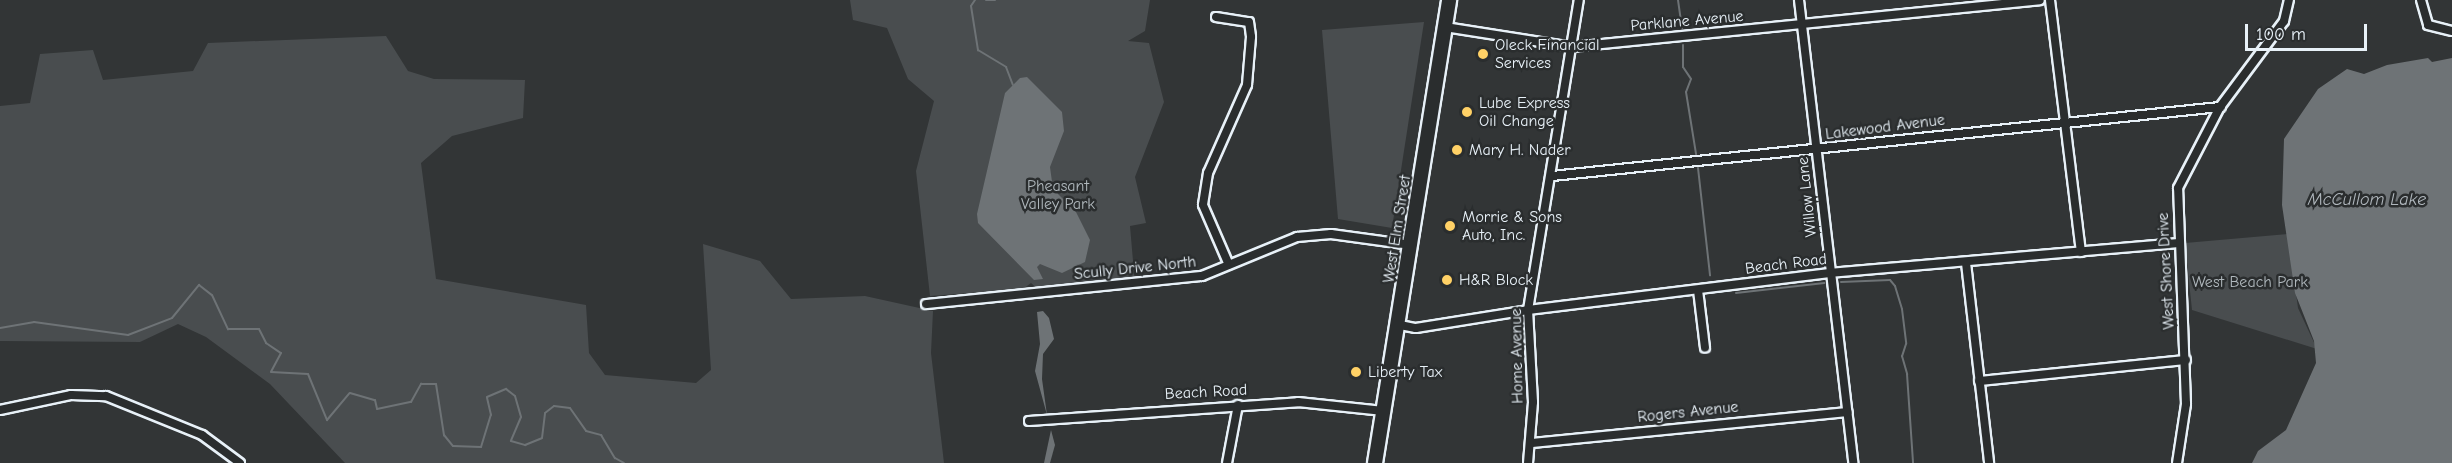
<!DOCTYPE html>
<style>
body{margin:0}
#map{position:relative;width:2452px;height:463px;overflow:hidden;background:#323536;font-family:"Comic Neue",sans-serif}
div>[style]{position:absolute}
.green>*{inset:0;background:#494d4f}
.water>*{inset:0;background:#6e7376}
.stream>*{height:2px;margin:-1px;padding:0 1px;transform-origin:1px;border-radius:1px;background:#6e7376}
.roads{filter:drop-shadow(2px 0 #e8f1f8) drop-shadow(-2px 0 #e8f1f8) drop-shadow(0 2px #e8f1f8) drop-shadow(0 -2px #e8f1f8)}
.minor>*{height:8px;margin:-4px;padding:0 4px;transform-origin:4px;border-radius:4px;background:#2a2d2e}
.primary>*{height:14px;margin:-7px;padding:0 7px;transform-origin:7px;border-radius:7px;background:#2a2d2e}
.dots>*{width:16px;height:16px;translate:-50% -50%;box-sizing:border-box;border:3px solid #2a2d2e;border-radius:50%}
span{translate:-50% -50%;white-space:nowrap;text-align:center;line-height:1.15;-webkit-text-stroke:5px #2a2d2e;paint-order:stroke}
.street-label{font-size:16px;color:#e8f1f8}
.poi-label{font-size:16px;color:#e8f1f8}
.left{translate:0 -50%;text-align:left}
.park-label{font-size:16px;color:#b0b8bd}
.water-label{font-size:18px;color:#b1b8be;font-style:italic}
.scale{position:absolute;left:2245px;top:24px;width:122px;height:27px;box-sizing:border-box;border:3px solid #e8f1f8;border-top:0;padding-left:8px;font-size:18px;line-height:21px;white-space:nowrap;color:#e8f1f8;-webkit-text-stroke:4px #2a2d2e;paint-order:stroke}
</style>
<div id="map">
<div class="green">
<i style="clip-path:polygon(850px 0,1150px 0,1145px 31px,1128px 41px,1149px 43px,1164px 102px,1135px 177px,1146px 223px,1130px 226px,1135px 284px,1042px 293px,1031px 283px,1023px 289px,930px 296px,916px 171px,934px 101px,908px 79px,887px 28px,853px 20px)"></i>
<i style="clip-path:polygon(1424px 22px,1392px 228px,1338px 219px,1322px 30px)"></i>
<i style="clip-path:polygon(386px 36px,408px 71px,434px 79px,525px 80px,523px 118px,452px 136px,421px 163px,436px 279px,586px 305px,589px 353px,605px 375px,696px 383px,711px 370px,703px 244px,760px 261px,791px 299px,865px 296px,933px 311px,931px 353px,944px 463px,345px 463px,270px 384px,206px 337px,178px 324px,140px 342px,0 341px,0 106px,30px 103px,40px 54px,93px 50px,103px 80px,193px 71px,208px 43px)"></i>
<i style="clip-path:polygon(2288px 234px,2298px 308px,2317px 349px,2192px 310px,2185px 243px)"></i>
</div>
<div class="water">
<i style="clip-path:polygon(2428px 58px,2432px 62px,2452px 58px,2452px 463px,2252px 463px,2258px 451px,2286px 430px,2316px 363px,2314px 341px,2295px 293px,2282px 205px,2284px 139px,2318px 89px,2347px 69px,2364px 74px,2387px 65px)"></i>
<i style="clip-path:polygon(1027px 77px,1062px 112px,1064px 131px,1050px 167px,1053px 189px,1076px 212px,1090px 240px,1085px 262px,1062px 273px,1040px 264px,1037px 267px,1043px 279px,1034px 280px,978px 223px,977px 214px,1005px 93px,1020px 78px)"></i>
<i style="clip-path:polygon(1043px 311px,1049px 318px,1054px 339px,1043px 354px,1042px 379px,1047px 415px,1035px 371px,1040px 344px,1037px 312px)"></i>
<i style="clip-path:polygon(1051px 430px,1055px 445px,1050px 463px,1044px 463px)"></i>
</div>
<div class="stream">
<i style="left:975px;top:0;width:7px;rotate:124deg"></i>
<i style="left:971px;top:6px;width:45px;rotate:81deg"></i>
<i style="left:978px;top:50px;width:33px;rotate:31deg"></i>
<i style="left:1006px;top:67px;width:19px;rotate:69deg"></i>
<i style="left:986px;top:0;width:9px"></i>
<i style="left:1678px;top:0;width:29px;rotate:82deg"></i>
<i style="left:1683px;top:45px;width:22px;rotate:90deg"></i>
<i style="left:1683px;top:67px;width:14px;rotate:56deg"></i>
<i style="left:1691px;top:79px;width:14px;rotate:111deg"></i>
<i style="left:1686px;top:92px;width:63px;rotate:80.8deg"></i>
<i style="left:1698px;top:168px;width:108px;rotate:83.6deg"></i>
<i style="left:1841px;top:282px;width:49px;rotate:-2.3deg"></i>
<i style="left:1890px;top:280px;width:8px;rotate:50deg"></i>
<i style="left:1895px;top:286px;width:24px;rotate:73deg"></i>
<i style="left:1902px;top:309px;width:35px;rotate:83deg"></i>
<i style="left:1906px;top:344px;width:13px;rotate:108deg"></i>
<i style="left:1902px;top:356px;width:19px;rotate:74deg"></i>
<i style="left:1907px;top:374px;width:89px;rotate:86.1deg"></i>
<i style="left:1736px;top:293px;width:89px;rotate:-6.5deg"></i>
<i style="left:0;top:328px;width:35px;rotate:-10deg"></i>
<i style="left:34px;top:322px;width:95px;rotate:7.9deg"></i>
<i style="left:128px;top:335px;width:47px;rotate:-21.1deg"></i>
<i style="left:172px;top:318px;width:43px;rotate:-50.7deg"></i>
<i style="left:199px;top:285px;width:16px;rotate:38deg"></i>
<i style="left:212px;top:295px;width:38px;rotate:65deg"></i>
<i style="left:228px;top:329px;width:31px"></i>
<i style="left:259px;top:329px;width:16px;rotate:63deg"></i>
<i style="left:266px;top:343px;width:18px;rotate:34deg"></i>
<i style="left:281px;top:353px;width:21px;rotate:118deg"></i>
<i style="left:271px;top:372px;width:37px;rotate:3deg"></i>
<i style="left:308px;top:374px;width:50px;rotate:67.6deg"></i>
<i style="left:327px;top:420px;width:35px;rotate:-50deg"></i>
<i style="left:350px;top:393px;width:26px;rotate:16deg"></i>
<i style="left:375px;top:400px;width:9px;rotate:77deg"></i>
<i style="left:377px;top:409px;width:35px;rotate:-12deg"></i>
<i style="left:411px;top:402px;width:21px;rotate:-61deg"></i>
<i style="left:421px;top:384px;width:15px"></i>
<i style="left:436px;top:384px;width:52px;rotate:81.1deg"></i>
<i style="left:444px;top:435px;width:14px;rotate:51deg"></i>
<i style="left:453px;top:446px;width:28px;rotate:2deg"></i>
<i style="left:481px;top:447px;width:34px;rotate:-73deg"></i>
<i style="left:491px;top:415px;width:18px;rotate:-103deg"></i>
<i style="left:487px;top:397px;width:21px;rotate:-23deg"></i>
<i style="left:506px;top:389px;width:11px;rotate:38deg"></i>
<i style="left:515px;top:396px;width:22px;rotate:74deg"></i>
<i style="left:521px;top:417px;width:26px;rotate:113deg"></i>
<i style="left:511px;top:441px;width:15px;rotate:16deg"></i>
<i style="left:525px;top:445px;width:18px;rotate:-22deg"></i>
<i style="left:542px;top:438px;width:25px;rotate:-83deg"></i>
<i style="left:545px;top:413px;width:11px;rotate:-38deg"></i>
<i style="left:554px;top:406px;width:16px;rotate:7deg"></i>
<i style="left:570px;top:408px;width:28px;rotate:55deg"></i>
<i style="left:586px;top:431px;width:16px;rotate:15deg"></i>
<i style="left:601px;top:435px;width:27px;rotate:59deg"></i>
<i style="left:615px;top:458px;width:10px;rotate:29deg"></i>
</div>
<div class="roads">
<div class="minor">
<i style="left:1799px;top:0;width:466px;rotate:83.3deg"></i>
<i style="left:2050px;top:0;width:254px;rotate:83deg"></i>
<i style="left:2421px;top:0;width:26px;rotate:74deg"></i>
<i style="left:2428px;top:25px;width:25px;rotate:14deg"></i>
<i style="left:1216px;top:17px;width:33px;rotate:9deg"></i>
<i style="left:1249px;top:22px;width:15px;rotate:82deg"></i>
<i style="left:1251px;top:37px;width:48px;rotate:94.8deg"></i>
<i style="left:1247px;top:85px;width:96px;rotate:113.9deg"></i>
<i style="left:1208px;top:173px;width:32px;rotate:99deg"></i>
<i style="left:1203px;top:205px;width:65px;rotate:66.6deg"></i>
<i style="left:1445px;top:27px;width:129px;rotate:8.9deg"></i>
<i style="left:1572px;top:47px;width:470px;rotate:-5.7deg"></i>
<i style="left:1552px;top:176px;width:672px;rotate:-5.9deg"></i>
<i style="left:1966px;top:263px;width:201px;rotate:83.4deg"></i>
<i style="left:1698px;top:290px;width:58px;rotate:83.1deg"></i>
<i style="left:926px;top:304px;width:277px;rotate:-5.8deg"></i>
<i style="left:1202px;top:276px;width:103px;rotate:-22.3deg"></i>
<i style="left:1297px;top:237px;width:34px;rotate:-5deg"></i>
<i style="left:1331px;top:234px;width:81px;rotate:7.8deg"></i>
<i style="left:1400px;top:325px;width:16px;rotate:11deg"></i>
<i style="left:1416px;top:328px;width:113px;rotate:-9.1deg"></i>
<i style="left:1528px;top:310px;width:304px;rotate:-7deg"></i>
<i style="left:1830px;top:273px;width:349px;rotate:-4.9deg"></i>
<i style="left:1979px;top:381px;width:208px;rotate:-5.8deg"></i>
<i style="left:0;top:410px;width:73px;rotate:-11.9deg"></i>
<i style="left:71px;top:395px;width:35px;rotate:2deg"></i>
<i style="left:106px;top:396px;width:104px;rotate:22.1deg"></i>
<i style="left:202px;top:435px;width:47px;rotate:36.4deg"></i>
<i style="left:1029px;top:421px;width:270px;rotate:-4deg"></i>
<i style="left:1298px;top:402px;width:86px;rotate:6deg"></i>
<i style="left:1532px;top:443px;width:317px;rotate:-5.6deg"></i>
<i style="left:1227px;top:463px;width:59px;rotate:-79.3deg"></i>
<i style="left:1528px;top:463px;width:61px;rotate:-85.3deg"></i>
<i style="left:1533px;top:402px;width:92px;rotate:-93.1deg"></i>
<i style="left:1528px;top:310px;width:314px;rotate:-80.7deg"></i>
<i style="left:2177px;top:463px;width:60px;rotate:-81.3deg"></i>
<i style="left:2186px;top:404px;width:216px;rotate:-92.1deg"></i>
<i style="left:2178px;top:188px;width:91px;rotate:-62.6deg"></i>
<i style="left:2220px;top:107px;width:107px;rotate:-53.3deg"></i>
<i style="left:2284px;top:21px;width:22px;rotate:-77deg"></i>
</div>
<div class="primary">
<i style="left:1375px;top:463px;width:469px;rotate:-80.9deg"></i>
</div>
</div>
<div class="dots">
<i style="left:1483px;top:54px;background:#ffd166"></i>
<i style="left:1467px;top:112px;background:#ffd166"></i>
<i style="left:1457px;top:150px;background:#ffd166"></i>
<i style="left:1450px;top:226px;background:#ffd166"></i>
<i style="left:1447px;top:280px;background:#ffd166"></i>
<i style="left:1356px;top:372px;background:#ffd166"></i>
</div>
<div class="street-label">
<span style="left:1687px;top:21px;rotate:-5deg">Parklane Avenue</span>
<span style="left:1885px;top:127px;rotate:-7deg">Lakewood Avenue</span>
<span style="left:1807px;top:197px;rotate:-96deg">Willow Lane</span>
<span style="left:1397px;top:229px;rotate:-81deg">West Elm Street</span>
<span style="left:1786px;top:264px;rotate:-7deg">Beach Road</span>
<span style="left:1135px;top:268px;rotate:-6deg">Scully Drive North</span>
<span style="left:2166px;top:271px;rotate:-93deg">West Shore Drive</span>
<span style="left:1517px;top:356px;rotate:-91deg">Home Avenue</span>
<span style="left:1206px;top:392px;rotate:-3deg">Beach Road</span>
<span style="left:1688px;top:412px;rotate:-6deg">Rogers Avenue</span>
</div>
<div class="poi-label">
<span class="left" style="left:1495px;top:54px">Oleck Financial<br>Services</span>
<span class="left" style="left:1479px;top:112px">Lube Express<br>Oil Change</span>
<span class="left" style="left:1469px;top:150px">Mary H. Nader</span>
<span class="left" style="left:1462px;top:226px">Morrie &amp; Sons<br>Auto, Inc.</span>
<span class="left" style="left:1459px;top:280px">H&amp;R Block</span>
<span class="left" style="left:1368px;top:372px">Liberty Tax</span>
</div>
<div class="park-label">
<span style="left:1058px;top:195px">Pheasant<br>Valley Park</span>
<span style="left:2250px;top:282px">West Beach Park</span>
</div>
<div class="water-label">
<span style="left:2367px;top:200px">McCullom Lake</span>
</div>
<div class="scale">100 m</div>
</div>
